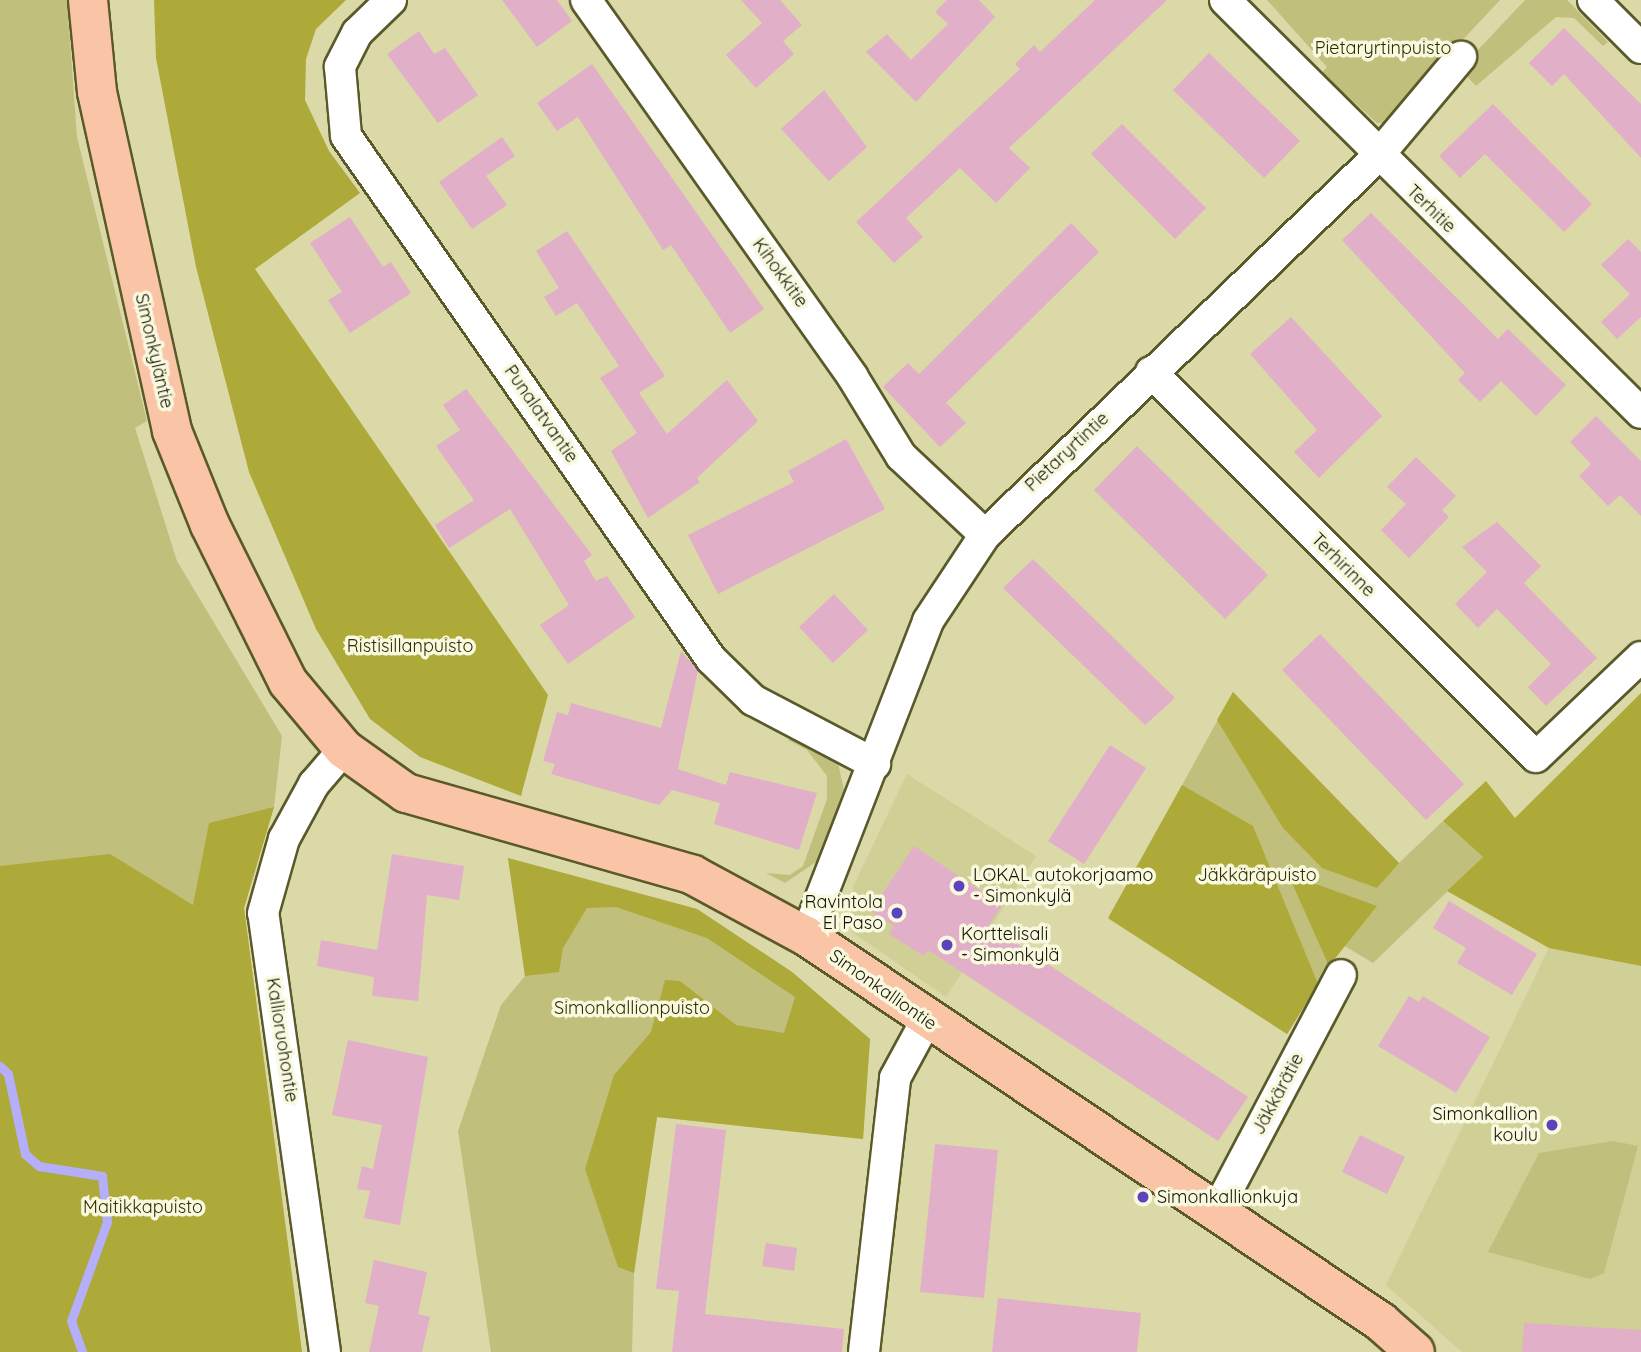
<!DOCTYPE html>
<meta charset="utf-8">
<style>
body{margin:0}
#map{position:relative;width:1641px;height:1352px;overflow:hidden;background:#dad9a7;font-family:Quicksand,sans-serif}
div>[style]{position:absolute}
.built>*{inset:0;background:#d0cf95}
.green>*{inset:0;background:#c0bf7c}
.forest>*{inset:0;background:#aeaa39}
.stream>*{height:9px;margin:-4.5px;padding:0 4.5px;transform-origin:4.5px;border-radius:4.5px;background:#b5aef9}
.building>*{inset:0;background:#e2afc8}
.roads{filter:drop-shadow(2px 0 #5a592a) drop-shadow(-2px 0 #5a592a) drop-shadow(0 2px #5a592a) drop-shadow(0 -2px #5a592a)}
.minor>*{height:30px;margin:-15px;padding:0 15px;transform-origin:15px;border-radius:15px;background:#fff}
.major>*{height:38px;margin:-19px;padding:0 19px;transform-origin:19px;border-radius:19px;background:#fac4a7}
.dots>*{width:19px;height:19px;translate:-50% -50%;box-sizing:border-box;border:4px solid #f8f9df;border-radius:50%}
span{translate:-50% -50%;white-space:nowrap;text-align:center;line-height:1.15;-webkit-text-stroke:7px #f8f9df;paint-order:stroke}
.park-label{font-size:18px;color:#302e00}
.street-label{font-size:18px;color:#161503}
.poi-label{font-size:18px;color:#161503}
.left{translate:0 -50%;text-align:left}
.right{translate:-100% -50%;text-align:right}
</style>
<div id="map">
<div class="built">
<i style="clip-path:polygon(907px 774px,1036px 856px,946px 997px,852px 932px,853px 887px)"></i>
<i style="clip-path:polygon(1549px 948px,1641px 966px,1641px 1352px,1462px 1352px,1386px 1285px)"></i>
</div>
<div class="green">
<i style="clip-path:polygon(0 0,67px 0,77px 137px,147px 421px,135px 428px,177px 561px,282px 736px,274px 807px,244px 908px,302px 1352px,0 1352px)"></i>
<i style="clip-path:polygon(1267px 0,1500px 0,1385px 123px,1377px 123px,1322px 73px,1327px 67px)"></i>
<i style="clip-path:polygon(1525px 0,1567px 0,1608px 42px,1603px 46px,1574px 18px,1556px 17px,1476px 86px,1460px 69px)"></i>
<i style="clip-path:polygon(1233px 692px,1399px 863px,1443px 821px,1483px 857px,1373px 963px,1343px 945px,1287px 1034px,1109px 919px)"></i>
<i style="clip-path:polygon(794px 735px,838px 763px,844px 790px,822px 858px,785px 883px,766px 873px,790px 875px,803px 866px,827px 799px,827px 776px,807px 750px,788px 740px)"></i>
<i style="clip-path:polygon(508px 858px,697px 909px,792px 972px,870px 1039px,863px 1139px,657px 1117px,634px 1273px,632px 1352px,491px 1352px,458px 1131px,501px 1005px,525px 976px)"></i>
<i style="clip-path:polygon(1613px 1141px,1638px 1146px,1604px 1273px,1590px 1279px,1488px 1252px,1539px 1153px)"></i>
</div>
<div class="forest">
<i style="clip-path:polygon(154px 0,346px 0,316px 29px,306px 59px,305px 100px,329px 151px,360px 193px,255px 269px,548px 695px,521px 796px,420px 757px,370px 719px,316px 629px,249px 472px,196px 267px,156px 58px)"></i>
<i style="clip-path:polygon(1233px 692px,1399px 863px,1377px 888px,1322px 868px,1283px 828px,1217px 720px)"></i>
<i style="clip-path:polygon(1641px 693px,1641px 966px,1549px 948px,1447px 891px,1483px 857px,1443px 821px,1486px 781px,1515px 818px)"></i>
<i style="clip-path:polygon(1182px 785px,1253px 826px,1318px 984px,1287px 1034px,1108px 918px)"></i>
<i style="clip-path:polygon(274px 807px,244px 908px,302px 1352px,0 1352px,0 866px,110px 854px,193px 905px,209px 823px)"></i>
<i style="clip-path:polygon(508px 858px,697px 909px,792px 972px,870px 1039px,863px 1139px,657px 1117px,634px 1273px,618px 1267px,585px 1169px,614px 1075px,651px 1032px,665px 980px,680px 981px,736px 1025px,784px 1033px,795px 997px,707px 938px,616px 907px,587px 908px,563px 948px,559px 972px,525px 976px)"></i>
<i style="clip-path:polygon(1288px 874px,1377px 906px,1329px 966px)"></i>
</div>
<div class="stream">
<i style="left:0;top:1066px;width:11px;rotate:45deg"></i>
<i style="left:8px;top:1074px;width:82px;rotate:78deg"></i>
<i style="left:25px;top:1154px;width:18px;rotate:41deg"></i>
<i style="left:39px;top:1166px;width:64px;rotate:9deg"></i>
<i style="left:102px;top:1176px;width:46px;rotate:83.8deg"></i>
<i style="left:107px;top:1222px;width:105px;rotate:110deg"></i>
<i style="left:71px;top:1321px;width:33px;rotate:70deg"></i>
</div>
<div class="building">
<i style="clip-path:polygon(502px 0,557px 0,572px 21px,537px 47px)"></i>
<i style="clip-path:polygon(741px 0,780px 0,802px 25px,783px 41px,794px 54px,756px 88px,726px 55px,762px 23px)"></i>
<i style="clip-path:polygon(947px 0,979px 0,995px 17px,916px 102px,866px 52px,887px 34px,911px 60px,948px 24px,935px 12px)"></i>
<i style="clip-path:polygon(1095px 0,1167px 0,1009px 148px,1030px 168px,996px 203px,960px 168px,906px 218px,923px 237px,894px 263px,856px 222px,1020px 69px,1015px 64px,1034px 45px,1040px 52px)"></i>
<i style="clip-path:polygon(1564px 28px,1641px 104px,1641px 158px,1564px 74px,1552px 86px,1529px 63px)"></i>
<i style="clip-path:polygon(419px 31px,434px 54px,445px 48px,478px 95px,438px 123px,387px 54px)"></i>
<i style="clip-path:polygon(1209px 53px,1300px 141px,1264px 178px,1173px 90px)"></i>
<i style="clip-path:polygon(592px 64px,764px 309px,730px 333px,671px 245px,663px 250px,578px 117px,557px 131px,537px 103px)"></i>
<i style="clip-path:polygon(824px 90px,867px 147px,829px 181px,781px 129px)"></i>
<i style="clip-path:polygon(1493px 104px,1592px 204px,1564px 232px,1485px 154px,1460px 178px,1439px 156px)"></i>
<i style="clip-path:polygon(1122px 124px,1206px 208px,1175px 239px,1091px 154px)"></i>
<i style="clip-path:polygon(502px 137px,515px 156px,486px 176px,507px 205px,472px 229px,439px 182px)"></i>
<i style="clip-path:polygon(1371px 213px,1498px 339px,1508px 329px,1566px 385px,1536px 416px,1501px 381px,1480px 402px,1458px 380px,1465px 373px,1342px 240px)"></i>
<i style="clip-path:polygon(350px 217px,383px 267px,391px 262px,411px 293px,350px 333px,328px 300px,342px 292px,310px 243px)"></i>
<i style="clip-path:polygon(1071px 223px,1099px 252px,946px 403px,966px 423px,940px 447px,883px 387px,908px 363px,919px 374px)"></i>
<i style="clip-path:polygon(567px 231px,665px 376px,639px 393px,667px 434px,727px 380px,758px 421px,697px 478px,700px 482px,648px 518px,611px 451px,637px 433px,600px 378px,619px 366px,577px 303px,556px 316px,544px 297px,559px 288px,536px 251px)"></i>
<i style="clip-path:polygon(1628px 239px,1641px 252px,1641px 317px,1617px 339px,1601px 322px,1630px 294px,1601px 265px)"></i>
<i style="clip-path:polygon(1291px 317px,1382px 416px,1319px 478px,1294px 452px,1317px 430px,1250px 354px)"></i>
<i style="clip-path:polygon(466px 389px,592px 555px,584px 561px,596px 581px,607px 576px,635px 617px,568px 664px,540px 625px,569px 605px,510px 509px,449px 548px,435px 525px,474px 500px,436px 446px,460px 430px,443px 405px)"></i>
<i style="clip-path:polygon(1596px 416px,1641px 461px,1641px 516px,1620px 495px,1608px 506px,1579px 476px,1591px 464px,1570px 442px)"></i>
<i style="clip-path:polygon(846px 439px,885px 509px,718px 594px,688px 535px,794px 482px,788px 471px)"></i>
<i style="clip-path:polygon(1137px 446px,1268px 575px,1225px 619px,1094px 490px)"></i>
<i style="clip-path:polygon(1416px 457px,1456px 496px,1442px 510px,1449px 517px,1409px 558px,1381px 530px,1406px 504px,1387px 487px)"></i>
<i style="clip-path:polygon(1497px 522px,1541px 566px,1524px 583px,1597px 658px,1546px 706px,1528px 687px,1551px 664px,1497px 609px,1478px 628px,1455px 604px,1487px 572px,1462px 547px)"></i>
<i style="clip-path:polygon(1033px 559px,1175px 698px,1145px 725px,1003px 588px)"></i>
<i style="clip-path:polygon(834px 594px,868px 630px,833px 663px,799px 627px)"></i>
<i style="clip-path:polygon(1320px 634px,1464px 784px,1426px 820px,1282px 670px)"></i>
<i style="clip-path:polygon(681px 651px,698px 670px,678px 769px,726px 785px,730px 772px,817px 793px,799px 850px,714px 824px,720px 803px,672px 790px,659px 805px,551px 774px,555px 764px,543px 761px,557px 712px,568px 715px,571px 703px,661px 728px)"></i>
<i style="clip-path:polygon(1110px 745px,1146px 768px,1084px 864px,1048px 841px)"></i>
<i style="clip-path:polygon(914px 846px,1002px 905px,989px 925px,1248px 1097px,1218px 1141px,928px 950px,924px 956px,889px 934px,894px 926px,871px 911px)"></i>
<i style="clip-path:polygon(392px 854px,464px 866px,459px 900px,427px 895px,418px 1001px,372px 996px,374px 977px,317px 966px,321px 940px,377px 950px)"></i>
<i style="clip-path:polygon(1449px 901px,1537px 954px,1512px 995px,1457px 963px,1466px 948px,1433px 928px)"></i>
<i style="clip-path:polygon(1409px 996px,1419px 1002px,1423px 996px,1490px 1037px,1456px 1093px,1378px 1046px)"></i>
<i style="clip-path:polygon(348px 1040px,428px 1057px,400px 1225px,364px 1218px,370px 1191px,357px 1189px,362px 1166px,373px 1169px,382px 1125px,332px 1115px)"></i>
<i style="clip-path:polygon(676px 1124px,726px 1130px,705px 1314px,844px 1329px,842px 1352px,672px 1352px,679px 1291px,656px 1289px)"></i>
<i style="clip-path:polygon(1360px 1135px,1405px 1157px,1387px 1194px,1342px 1172px)"></i>
<i style="clip-path:polygon(935px 1144px,998px 1150px,984px 1298px,920px 1292px)"></i>
<i style="clip-path:polygon(766px 1243px,797px 1248px,794px 1271px,762px 1266px)"></i>
<i style="clip-path:polygon(374px 1260px,427px 1272px,418px 1314px,430px 1317px,422px 1352px,369px 1352px,379px 1306px,365px 1303px)"></i>
<i style="clip-path:polygon(998px 1298px,1141px 1313px,1137px 1352px,992px 1352px)"></i>
<i style="clip-path:polygon(1524px 1323px,1641px 1330px,1641px 1352px,1522px 1352px)"></i>
</div>
<div class="roads">
<div class="minor">
<i style="left:391px;top:0;width:47px;rotate:135.9deg"></i>
<i style="left:357px;top:33px;width:38px;rotate:117deg"></i>
<i style="left:340px;top:67px;width:69px;rotate:85deg"></i>
<i style="left:346px;top:136px;width:638px;rotate:55.09deg"></i>
<i style="left:711px;top:659px;width:59px;rotate:44.3deg"></i>
<i style="left:753px;top:700px;width:138px;rotate:27.7deg"></i>
<i style="left:586px;top:0;width:461px;rotate:54.7deg"></i>
<i style="left:852px;top:376px;width:94px;rotate:58.5deg"></i>
<i style="left:901px;top:456px;width:115px;rotate:43.2deg"></i>
<i style="left:1225px;top:0;width:586px;rotate:44.79deg"></i>
<i style="left:1593px;top:0;width:68px;rotate:45deg"></i>
<i style="left:1151px;top:372px;width:544px;rotate:45deg"></i>
<i style="left:1536px;top:757px;width:145px;rotate:-43.6deg"></i>
<i style="left:806px;top:936px;width:338px;rotate:-68.8deg"></i>
<i style="left:928px;top:621px;width:103px;rotate:-56.5deg"></i>
<i style="left:985px;top:535px;width:545px;rotate:-43.96deg"></i>
<i style="left:1377px;top:157px;width:131px;rotate:-50deg"></i>
<i style="left:1215px;top:1214px;width:270px;rotate:-62.2deg"></i>
<i style="left:325px;top:1352px;width:443px;rotate:-98deg"></i>
<i style="left:263px;top:913px;width:77px;rotate:-74.2deg"></i>
<i style="left:284px;top:839px;width:63px;rotate:-61.4deg"></i>
<i style="left:314px;top:784px;width:46px;rotate:-49.4deg"></i>
<i style="left:864px;top:1352px;width:276px;rotate:-83.5deg"></i>
<i style="left:895px;top:1078px;width:65px;rotate:-61.5deg"></i>
</div>
<div class="major">
<i style="left:88px;top:0;width:92px;rotate:84.4deg"></i>
<i style="left:97px;top:92px;width:347px;rotate:77.5deg"></i>
<i style="left:172px;top:431px;width:101px;rotate:68deg"></i>
<i style="left:210px;top:525px;width:175px;rotate:63.6deg"></i>
<i style="left:288px;top:682px;width:87px;rotate:50.1deg"></i>
<i style="left:344px;top:749px;width:76px;rotate:35.4deg"></i>
<i style="left:406px;top:793px;width:298px;rotate:15.9deg"></i>
<i style="left:693px;top:875px;width:128px;rotate:28.4deg"></i>
<i style="left:806px;top:936px;width:693px;rotate:33.87deg"></i>
<i style="left:1381px;top:1322px;width:45px;rotate:41.4deg"></i>
</div>
</div>
<div class="dots">
<i style="left:959px;top:886px;background:#5d43bb"></i>
<i style="left:897px;top:913px;background:#5d43bb"></i>
<i style="left:947px;top:945px;background:#5d43bb"></i>
<i style="left:1552px;top:1125px;background:#5d43bb"></i>
<i style="left:1143px;top:1197px;background:#5d43bb"></i>
</div>
<div class="park-label">
<span style="left:1383px;top:48px">Pietaryrtinpuisto</span>
<span style="left:410px;top:646px">Ristisillanpuisto</span>
<span style="left:1257px;top:875px">Jäkkäräpuisto</span>
<span style="left:632px;top:1008px">Simonkallionpuisto</span>
<span style="left:143px;top:1207px">Maitikkapuisto</span>
</div>
<div class="street-label">
<span style="left:1431px;top:209px;rotate:44deg">Terhitie</span>
<span style="left:780px;top:273px;rotate:54deg">Kihokkitie</span>
<span style="left:154px;top:351px;rotate:77deg">Simonkyläntie</span>
<span style="left:541px;top:414px;rotate:55deg">Punalatvantie</span>
<span style="left:1067px;top:452px;rotate:-43deg">Pietaryrtintie</span>
<span style="left:1343px;top:565px;rotate:45deg">Terhirinne</span>
<span style="left:883px;top:990px;rotate:35deg">Simonkalliontie</span>
<span style="left:282px;top:1040px;rotate:81deg">Kallioruohontie</span>
<span style="left:1278px;top:1094px;rotate:-62deg">Jäkkärätie</span>
</div>
<div class="poi-label">
<span class="left" style="left:973px;top:886px">LOKAL autokorjaamo<br>- Simonkylä</span>
<span class="right" style="left:883px;top:913px">Ravintola<br>El Paso</span>
<span class="left" style="left:961px;top:945px">Korttelisali<br>- Simonkylä</span>
<span class="right" style="left:1538px;top:1125px">Simonkallion<br>koulu</span>
<span class="left" style="left:1157px;top:1197px">Simonkallionkuja</span>
</div>
</div>
